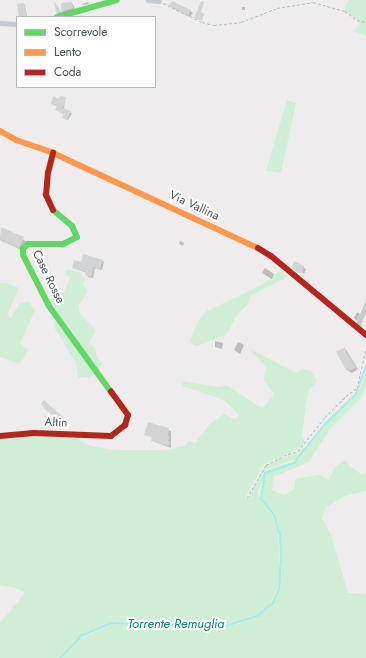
<!DOCTYPE html>
<style>
body{margin:0}
#map{position:relative;width:366px;height:658px;overflow:hidden;background:#eeeced;font-family:Jost,sans-serif}
div>[style]{position:absolute}
.green>*{inset:0;background:#d0eed5}
.shadow>*{inset:0;background:#0003}
.stream>*{height:1.5px;margin:-0.75px;padding:0 0.75px;transform-origin:0.75px;border-radius:0.75px;background:#a3eded}
.building>*{inset:0;background:#d3d4d6}
.path>*{height:1px;margin-top:-0.5px;transform-origin:0;background:repeating-linear-gradient(90deg,#b4c2bb 0 3px,transparent 0 5px)}
.street>*{height:4.5px;margin:-2.25px;padding:0 2.25px;transform-origin:2.25px;border-radius:2.25px;background:#c6cacc}
.fast>*{height:6px;margin:-3px;padding:0 3px;transform-origin:3px;border-radius:3px;background:#63d668}
.slow>*{height:6px;margin:-3px;padding:0 3px;transform-origin:3px;border-radius:3px;background:#ff974d}
.jam>*{height:6px;margin:-3px;padding:0 3px;transform-origin:3px;border-radius:3px;background:#b3261e}
span{translate:-50% -50%;white-space:nowrap;text-align:center;line-height:1.15;-webkit-text-stroke:4px #fff;paint-order:stroke}
.street-label{font-size:12px;color:#445459}
.water-label{font-size:13px;color:#0b8282;font-style:italic}
.legend{position:absolute;left:16px;top:16px;width:140px;height:72px;box-sizing:border-box;background:#fff;border:1px solid #b4bbbd;margin:0;padding:5px 7px;list-style:none;font-size:12px;color:#445459}
.legend li{display:flex;align-items:center;gap:8px;height:20px}
.legend b{width:20px;border:1px solid #b4bbbd}
</style>
<div id="map">
<div class="green">
<i style="clip-path:polygon(349px 0,366px 0,366px 36px,354px 31px,360px 22px,344px 9px)"></i>
<i style="clip-path:polygon(287px 100px,296px 103px,281px 173px,266px 171px)"></i>
<i style="clip-path:polygon(68px 270px,79px 272px,85px 279px,83px 286px,88px 291px,79px 305px,80px 314px,96px 330px,89px 343px,95px 348px,97px 357px,102px 364px,98px 371px,49px 299px,58px 299px,65px 290px,70px 278px,65px 274px)"></i>
<i style="clip-path:polygon(279px 271px,289px 276px,250px 296px,248px 304px,237px 315px,226px 335px,197px 346px,190px 342px,198px 321px,207px 311px,263px 284px)"></i>
<i style="clip-path:polygon(0 283px,7px 283px,19px 288px,7px 316px,11px 318px,19px 304px,28px 301px,35px 310px,20px 343px,28px 350px,20px 364px,0 357px)"></i>
<i style="clip-path:polygon(55px 317px,96px 373px,90px 377px,78px 378px,76px 363px,54px 327px)"></i>
<i style="clip-path:polygon(250px 349px,292px 371px,297px 373px,302px 369px,311px 371px,317px 382px,309px 389px,306px 403px,302px 436px,305px 442px,297px 450px,264px 464px,245px 498px,248px 499px,266px 465px,298px 452px,303px 448px,306px 449px,297px 459px,267px 469px,258px 492px,260px 499px,271px 513px,278px 529px,280px 573px,279px 584px,271px 602px,266px 609px,257px 614px,237px 623px,194px 625px,114px 622px,76px 639px,58px 658px,0 658px,0 622px,10px 612px,25px 592px,12px 587px,0 585px,0 439px,58px 435px,76px 436px,81px 442px,91px 446px,116px 450px,166px 450px,185px 446px,189px 441px,195px 443px,210px 424px,224px 414px,234px 419px,238px 418px,239px 415px,224px 400px,183px 386px,182px 381px,219px 387px,226px 385px,262px 408px,265px 407px,274px 394px,264px 381px,264px 374px,267px 368px)"></i>
<i style="clip-path:polygon(366px 371px,366px 386px,361px 398px,329px 430px,309px 462px,273px 477px,272px 490px,284px 495px,294px 489px,295px 480px,299px 478px,320px 475px,329px 480px,335px 467px,344px 461px,362px 475px,366px 472px,366px 491px,347px 495px,326px 507px,322px 518px,331px 535px,348px 593px,366px 594px,366px 658px,60px 658px,77px 640px,114px 623px,223px 626px,238px 624px,267px 610px,276px 594px,282px 573px,280px 529px,272px 512px,261px 499px,260px 492px,265px 478px,268px 470px,298px 460px,332px 417px,360px 389px)"></i>
</div>
<div class="shadow">
<i style="clip-path:polygon(88px 2px,89px 4px,83px 5px,82px 4px)"></i>
<i style="clip-path:polygon(72px 3px,74px 6px,75px 10px,59px 15px,57px 12px,55px 4px,62px 13px,62px 4px)"></i>
<i style="clip-path:polygon(24px 4px,25px 5px,27px 17px,23px 17px)"></i>
<i style="clip-path:polygon(242px 7px,245px 7px,245px 10px,242px 10px)"></i>
<i style="clip-path:polygon(173px 8px,190px 11px,193px 13px,190px 17px)"></i>
<i style="clip-path:polygon(65px 98px,64px 110px,72px 113px,68px 120px,64px 119px,64px 114px,58px 106px,53px 105px)"></i>
<i style="clip-path:polygon(2px 228px,26px 241px,22px 250px,0 240px)"></i>
<i style="clip-path:polygon(180px 241px,184px 243px,183px 246px,179px 244px)"></i>
<i style="clip-path:polygon(102px 260px,104px 262px,102px 270px,95px 268px,93px 278px,88px 277px,87px 273px,73px 268px,82px 263px)"></i>
<i style="clip-path:polygon(295px 263px,306px 269px,304px 274px,293px 267px)"></i>
<i style="clip-path:polygon(265px 268px,274px 274px,272px 279px,262px 273px)"></i>
<i style="clip-path:polygon(357px 312px,360px 314px,357px 321px,354px 318px)"></i>
<i style="clip-path:polygon(215px 341px,223px 343px,222px 349px,215px 347px)"></i>
<i style="clip-path:polygon(238px 342px,244px 345px,240px 354px,234px 350px)"></i>
<i style="clip-path:polygon(345px 348px,358px 369px,352px 373px,347px 370px)"></i>
<i style="clip-path:polygon(44px 402px,65px 421px,62px 424px,42px 404px)"></i>
<i style="clip-path:polygon(149px 423px,171px 431px,171px 448px,155px 442px,153px 438px,145px 434px)"></i>
</div>
<div class="stream">
<i style="left:60px;top:658px;width:30px;rotate:-46deg"></i>
<i style="left:81px;top:636px;width:33px;rotate:-23deg"></i>
<i style="left:111px;top:623px;width:115px;rotate:1.5deg"></i>
<i style="left:226px;top:626px;width:33px;rotate:-18deg"></i>
<i style="left:257px;top:616px;width:21px;rotate:-39deg"></i>
<i style="left:273px;top:603px;width:15px;rotate:-67deg"></i>
<i style="left:279px;top:589px;width:29px;rotate:-86deg"></i>
<i style="left:281px;top:560px;width:25px;rotate:-92deg"></i>
<i style="left:280px;top:535px;width:21px;rotate:-107deg"></i>
<i style="left:274px;top:515px;width:21px;rotate:-129deg"></i>
<i style="left:261px;top:499px;width:26px;rotate:-81deg"></i>
<i style="left:265px;top:473px;width:31px;rotate:-19deg"></i>
<i style="left:294px;top:463px;width:51px;rotate:-51.3deg"></i>
<i style="left:326px;top:423px;width:42px;rotate:-44deg"></i>
<i style="left:356px;top:394px;width:30px;rotate:-70deg"></i>
</div>
<div class="building">
<i style="clip-path:polygon(54px 1px,61px 11px,61px 3px,72px 2px,73px 8px,56px 13px)"></i>
<i style="clip-path:polygon(172px 1px,191px 10px,188px 16px,169px 6px)"></i>
<i style="clip-path:polygon(201px 1px,204px 2px,201px 12px,204px 14px,202px 21px,194px 18px)"></i>
<i style="clip-path:polygon(24px 3px,27px 17px,19px 17px,17px 4px)"></i>
<i style="clip-path:polygon(53px 96px,59px 99px,60px 96px,66px 97px,63px 108px,71px 111px,67px 120px,62px 118px,63px 114px,55px 110px,57px 106px,51px 104px)"></i>
<i style="clip-path:polygon(1px 227px,24px 237px,19px 248px,0 239px)"></i>
<i style="clip-path:polygon(83px 254px,103px 260px,100px 269px,94px 267px,91px 277px,85px 275px,86px 272px,72px 268px,74px 260px,81px 262px)"></i>
<i style="clip-path:polygon(294px 261px,304px 266px,302px 273px,298px 273px,292px 268px)"></i>
<i style="clip-path:polygon(345px 347px,346px 352px,356px 367px,349px 371px,348px 369px,346px 370px,336px 352px)"></i>
<i style="clip-path:polygon(44px 400px,64px 418px,60px 423px,43px 408px,44px 407px,41px 404px)"></i>
<i style="clip-path:polygon(148px 422px,169px 428px,168px 436px,170px 437px,168px 441px,170px 442px,169px 446px,151px 441px,152px 437px,144px 435px)"></i>
</div>
<div class="path">
<i style="left:163px;top:3px;width:43px;rotate:26deg"></i>
<i style="left:202px;top:22px;width:12px;rotate:14deg"></i>
<i style="left:214px;top:25px;width:27px;rotate:-6deg"></i>
<i style="left:241px;top:22px;width:39px;rotate:-21deg"></i>
<i style="left:277px;top:8px;width:36px;rotate:-9deg"></i>
<i style="left:313px;top:2px;width:33px;rotate:16deg"></i>
<i style="left:345px;top:11px;width:15px;rotate:37deg"></i>
<i style="left:357px;top:20px;width:9px;rotate:13deg"></i>
<i style="left:247px;top:498px;width:38px;rotate:-60deg"></i>
<i style="left:266px;top:465px;width:25px;rotate:-27deg"></i>
<i style="left:288px;top:454px;width:10px;rotate:-17deg"></i>
<i style="left:298px;top:451px;width:43px;rotate:-51.5deg"></i>
<i style="left:325px;top:417px;width:30px;rotate:-45deg"></i>
<i style="left:346px;top:396px;width:14px;rotate:-36deg"></i>
<i style="left:357px;top:388px;width:40px;rotate:-77deg"></i>
</div>
<div class="street">
<i style="left:148px;top:0;width:11px;rotate:5deg"></i>
<i style="left:0;top:23px;width:17px;rotate:3deg"></i>
<i style="left:359px;top:328px;width:2px;rotate:-153deg"></i>
<i style="left:357px;top:327px;width:24px;rotate:-68deg"></i>
</div>
<div class="fast">
<i style="left:57px;top:17px;width:62px;rotate:-15.8deg"></i>
<i style="left:53px;top:210px;width:25px;rotate:40deg"></i>
<i style="left:72px;top:226px;width:12px;rotate:66deg"></i>
<i style="left:77px;top:237px;width:16px;rotate:153deg"></i>
<i style="left:63px;top:244px;width:35px;rotate:180deg"></i>
<i style="left:28px;top:244px;width:7px;rotate:135deg"></i>
<i style="left:23px;top:249px;width:6px;rotate:90deg"></i>
<i style="left:23px;top:255px;width:57px;rotate:63deg"></i>
<i style="left:49px;top:306px;width:106px;rotate:54.2deg"></i>
</div>
<div class="slow">
<i style="left:0;top:131px;width:18px;rotate:29deg"></i>
<i style="left:16px;top:140px;width:39px;rotate:19deg"></i>
<i style="left:53px;top:153px;width:226px;rotate:24.9deg"></i>
</div>
<div class="jam">
<i style="left:53px;top:210px;width:17px;rotate:-115deg"></i>
<i style="left:46px;top:195px;width:22px;rotate:-85deg"></i>
<i style="left:48px;top:173px;width:21px;rotate:-76deg"></i>
<i style="left:258px;top:248px;width:15px;rotate:32deg"></i>
<i style="left:271px;top:256px;width:124px;rotate:39.7deg"></i>
<i style="left:0;top:436px;width:34px;rotate:-5deg"></i>
<i style="left:34px;top:433px;width:77px;rotate:2.2deg"></i>
<i style="left:111px;top:436px;width:18px;rotate:-38deg"></i>
<i style="left:125px;top:425px;width:10px;rotate:-73deg"></i>
<i style="left:128px;top:415px;width:29px;rotate:-126deg"></i>
</div>
<div class="street-label">
<span style="left:194px;top:206px;rotate:25deg">Via Vallina</span>
<span style="left:48px;top:277px;rotate:64deg">Case Rosse</span>
<span style="left:56px;top:423px;rotate:3deg">Altin</span>
</div>
<div class="water-label">
<span style="left:176px;top:624px">Torrente Remuglia</span>
</div>
<ul class="legend">
<li><b style="height:5px;background:#63d668"></b>Scorrevole</li>
<li><b style="height:5px;background:#ff974d"></b>Lento</li>
<li><b style="height:5px;background:#b3261e"></b>Coda</li>
</ul>
</div>
